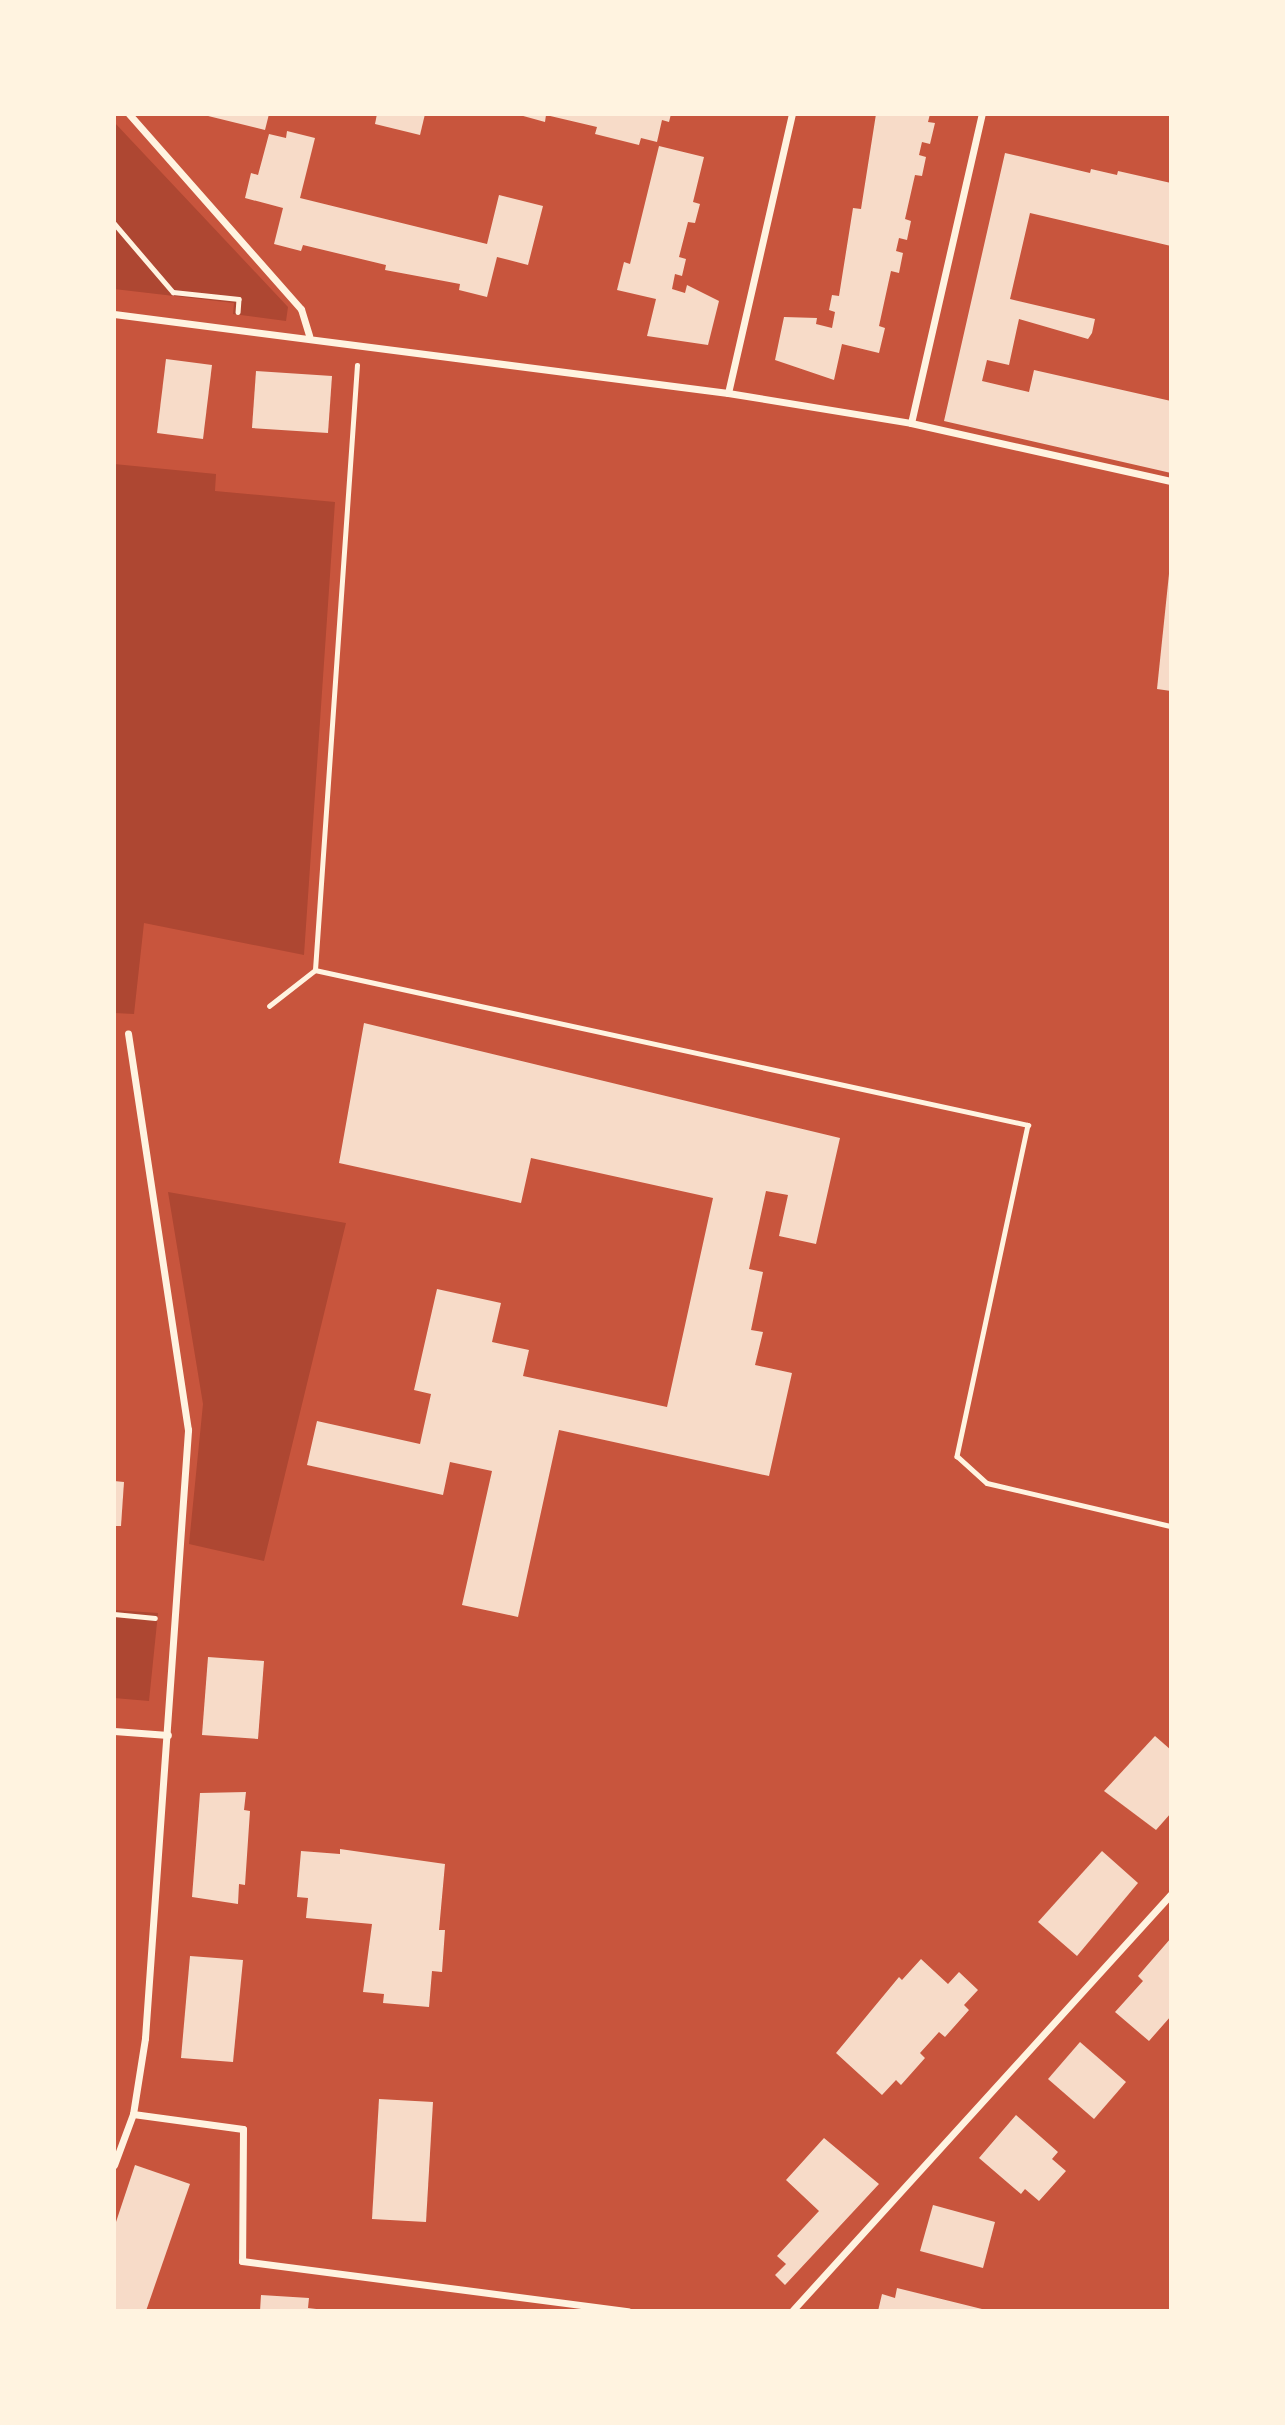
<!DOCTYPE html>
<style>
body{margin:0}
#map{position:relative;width:1285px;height:2425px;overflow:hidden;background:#c8553d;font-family:Barlow,sans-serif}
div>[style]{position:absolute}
.green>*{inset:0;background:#ae4732}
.building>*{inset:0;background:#f7dbc8}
.path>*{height:4.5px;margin:-2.25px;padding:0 2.25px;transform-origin:2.25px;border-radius:2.25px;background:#fff3e0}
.minor>*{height:7px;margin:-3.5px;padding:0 3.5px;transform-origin:3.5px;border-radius:3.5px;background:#fff3e0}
span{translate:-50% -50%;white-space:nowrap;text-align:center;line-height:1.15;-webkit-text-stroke:5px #fff3e0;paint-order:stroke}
.frame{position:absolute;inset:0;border:116px solid #fff3e0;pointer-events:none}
</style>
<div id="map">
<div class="green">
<i style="clip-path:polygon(114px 122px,288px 307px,286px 321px,233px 314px,234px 303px,114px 289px)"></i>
<i style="clip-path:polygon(114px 464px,216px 474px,215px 491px,335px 502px,304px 955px,144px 923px,134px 1014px,114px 1013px)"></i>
<i style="clip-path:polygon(168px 1192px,346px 1223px,264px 1561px,189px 1544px,203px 1404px)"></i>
<i style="clip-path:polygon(114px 1610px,158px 1613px,149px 1701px,114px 1698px)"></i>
</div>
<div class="building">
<i style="clip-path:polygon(200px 114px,269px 114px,265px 130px)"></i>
<i style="clip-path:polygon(377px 114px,425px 114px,420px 135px,375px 124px)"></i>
<i style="clip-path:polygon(516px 114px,671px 114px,669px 122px,662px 120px,657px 142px,641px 138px,639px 145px,595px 134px,597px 127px,546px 115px,545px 122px)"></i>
<i style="clip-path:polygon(876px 114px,930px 114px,928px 122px,935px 123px,930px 144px,922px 142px,919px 155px,926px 157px,922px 176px,915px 175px,905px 219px,911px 221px,907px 240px,899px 238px,896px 251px,903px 253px,899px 273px,891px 271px,879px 326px,885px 328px,879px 353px,842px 344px,834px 380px,775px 360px,784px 317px,817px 318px,816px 324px,832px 328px,835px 312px,829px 310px,832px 295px,839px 296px,853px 208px,861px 209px)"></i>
<i style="clip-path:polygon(287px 131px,315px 138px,300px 198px,487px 244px,499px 195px,543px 206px,528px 265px,497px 257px,487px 297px,459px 290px,460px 284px,385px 270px,386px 265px,303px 245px,301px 251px,274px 244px,283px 208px,245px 198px,251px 173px,258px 175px,269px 134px,286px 138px)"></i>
<i style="clip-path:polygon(659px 146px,704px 157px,693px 202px,700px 204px,695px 223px,688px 222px,679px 257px,686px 259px,682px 276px,675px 274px,672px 289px,685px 293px,687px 285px,719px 301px,708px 345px,647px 336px,656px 299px,617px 290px,624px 262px,630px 264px)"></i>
<i style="clip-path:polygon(1005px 153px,1090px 173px,1091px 169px,1117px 175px,1118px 171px,1171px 183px,1171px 246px,1030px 213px,1010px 299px,1095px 319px,1092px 333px,1088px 339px,1019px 319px,1009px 365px,987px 360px,982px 381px,1029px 392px,1034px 370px,1171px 401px,1171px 473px,944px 421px)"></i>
<i style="clip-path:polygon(166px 359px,212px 365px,203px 439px,157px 433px)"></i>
<i style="clip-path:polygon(256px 371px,332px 376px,328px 433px,252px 428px)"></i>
<i style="clip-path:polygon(1169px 574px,1171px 574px,1171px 691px,1157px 689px)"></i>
<i style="clip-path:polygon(364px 1023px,840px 1138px,816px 1244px,779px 1236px,788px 1195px,766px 1191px,749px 1269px,763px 1272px,751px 1330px,763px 1332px,755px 1365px,792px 1373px,769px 1476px,559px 1430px,518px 1617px,462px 1605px,492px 1471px,450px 1462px,443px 1495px,307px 1465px,317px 1421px,420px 1444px,431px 1394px,414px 1390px,437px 1289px,501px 1303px,492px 1342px,529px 1350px,523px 1376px,667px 1407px,713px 1198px,531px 1158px,521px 1203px,339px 1163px)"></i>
<i style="clip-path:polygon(114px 1481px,124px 1482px,121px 1526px,114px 1526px)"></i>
<i style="clip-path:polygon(208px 1657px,264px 1661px,258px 1739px,202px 1735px)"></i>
<i style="clip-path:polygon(1155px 1736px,1171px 1750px,1171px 1813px,1156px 1830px,1104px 1791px)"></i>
<i style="clip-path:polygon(246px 1792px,244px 1810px,250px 1811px,245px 1885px,239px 1884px,238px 1904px,192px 1897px,200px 1793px)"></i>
<i style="clip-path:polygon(340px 1849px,445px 1864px,439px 1930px,445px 1930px,442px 1972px,432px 1971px,429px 2007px,383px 2003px,384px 1994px,363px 1992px,372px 1924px,306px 1918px,308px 1898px,297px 1897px,301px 1851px,340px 1854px)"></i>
<i style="clip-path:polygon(1102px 1851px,1138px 1883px,1077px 1956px,1038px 1922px)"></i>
<i style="clip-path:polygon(1171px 1938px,1171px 2016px,1149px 2041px,1115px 2012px,1143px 1981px,1138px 1976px)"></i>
<i style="clip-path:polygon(190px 1956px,243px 1960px,233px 2062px,181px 2058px)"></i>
<i style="clip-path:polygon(921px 1959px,948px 1984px,959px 1972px,978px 1990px,964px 2005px,969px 2010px,945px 2037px,939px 2032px,920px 2053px,925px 2058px,901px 2085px,896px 2080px,882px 2095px,836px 2053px,899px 1977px,902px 1980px)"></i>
<i style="clip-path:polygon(1080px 2042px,1126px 2082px,1094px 2119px,1048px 2079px)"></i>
<i style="clip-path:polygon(379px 2099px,433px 2102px,426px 2222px,372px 2219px)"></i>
<i style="clip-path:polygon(1016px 2115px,1058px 2152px,1052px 2159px,1066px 2171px,1039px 2201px,1025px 2189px,1021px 2194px,979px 2158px)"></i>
<i style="clip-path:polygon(824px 2138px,879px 2184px,785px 2285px,775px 2275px,786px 2264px,777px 2256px,819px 2211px,786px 2180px)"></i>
<i style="clip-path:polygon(135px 2165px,190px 2184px,146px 2311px,114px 2311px,114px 2228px)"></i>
<i style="clip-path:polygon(933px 2205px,995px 2222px,983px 2268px,920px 2251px)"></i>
<i style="clip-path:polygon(897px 2288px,986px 2310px,986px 2311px,878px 2311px,882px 2294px,895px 2298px)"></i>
<i style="clip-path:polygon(261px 2295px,309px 2298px,308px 2308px,333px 2311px,260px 2311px)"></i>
</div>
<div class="path">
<i style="left:114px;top:223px;width:91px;rotate:49.5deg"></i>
<i style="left:173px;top:292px;width:66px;rotate:6.1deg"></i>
<i style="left:239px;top:299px;width:13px;rotate:94deg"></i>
<i style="left:315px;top:970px;width:730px;rotate:12.26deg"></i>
<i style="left:1028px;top:1125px;width:339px;rotate:102.1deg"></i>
<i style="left:957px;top:1456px;width:40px;rotate:42deg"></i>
<i style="left:987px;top:1483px;width:189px;rotate:13.2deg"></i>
<i style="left:269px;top:1006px;width:58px;rotate:-38deg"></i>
<i style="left:315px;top:970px;width:606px;rotate:-86.03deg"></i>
<i style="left:114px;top:1614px;width:41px;rotate:5.6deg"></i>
</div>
<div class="minor">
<i style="left:129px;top:114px;width:260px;rotate:48.6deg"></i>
<i style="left:301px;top:309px;width:28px;rotate:73deg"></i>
<i style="left:114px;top:314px;width:619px;rotate:7.33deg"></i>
<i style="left:728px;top:393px;width:185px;rotate:9.3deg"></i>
<i style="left:911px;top:423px;width:266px;rotate:12.6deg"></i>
<i style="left:728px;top:393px;width:286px;rotate:-77.1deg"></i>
<i style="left:911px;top:423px;width:317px;rotate:-77.1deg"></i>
<i style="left:114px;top:1731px;width:54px;rotate:4.2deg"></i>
<i style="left:133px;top:2114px;width:111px;rotate:7.8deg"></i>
<i style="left:243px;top:2129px;width:132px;rotate:90.4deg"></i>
<i style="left:242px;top:2261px;width:389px;rotate:7.4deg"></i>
<i style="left:114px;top:2165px;width:54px;rotate:-69.6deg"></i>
<i style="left:133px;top:2114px;width:77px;rotate:-81deg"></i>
<i style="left:145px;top:2038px;width:610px;rotate:-85.95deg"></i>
<i style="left:188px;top:1430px;width:401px;rotate:-98.6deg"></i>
<i style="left:792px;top:2311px;width:563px;rotate:-47.73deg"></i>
</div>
<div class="frame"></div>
</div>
